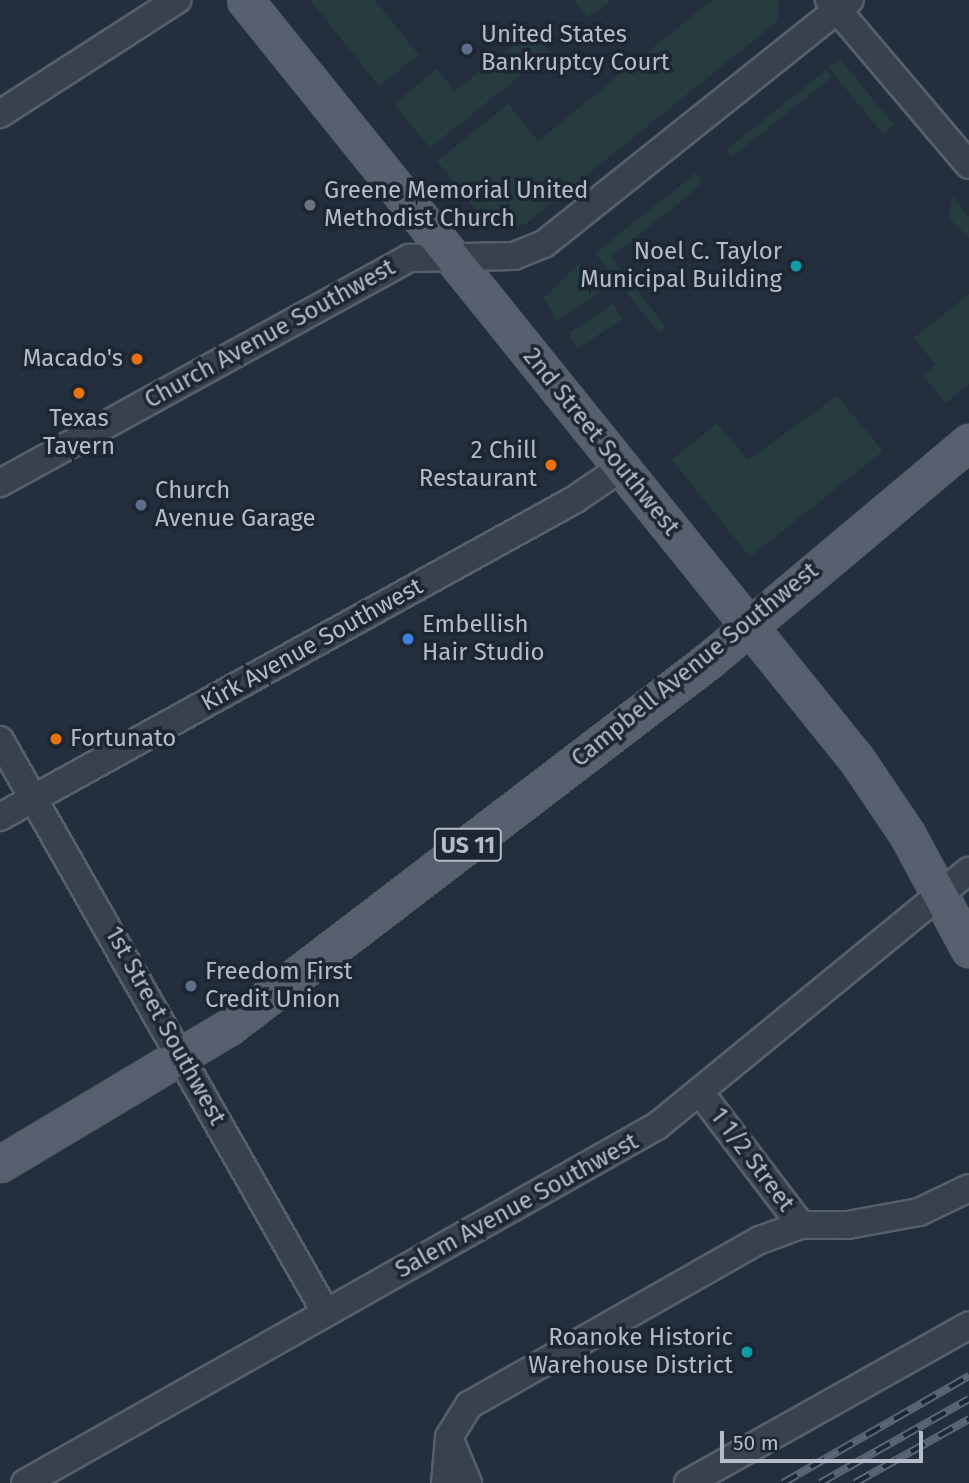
<!DOCTYPE html>
<style>
body{margin:0}
#map{position:relative;width:969px;height:1483px;overflow:hidden;background:#242f3e;font-family:"Fira Sans",sans-serif}
div>[style]{position:absolute}
.green>*{inset:0;background:#263c3f}
.roads{filter:drop-shadow(2px 0 #565f6c) drop-shadow(-2px 0 #565f6c) drop-shadow(0 2px #565f6c) drop-shadow(0 -2px #565f6c)}
.minor>*{height:26px;margin:-13px;padding:0 13px;transform-origin:13px;border-radius:13px;background:#38414e}
.major>*{height:33px;margin:-16.5px;padding:0 16.5px;transform-origin:16.5px;border-radius:16.5px;background:#56606e}
.rail>*{height:8px;margin-top:-4px;transform-origin:0;background:repeating-linear-gradient(90deg,#1d2633 0 16px,#5a6575 0 32px);box-sizing:border-box;border-block:2px solid #5a6575}
.dots>*{width:19px;height:19px;translate:-50% -50%;box-sizing:border-box;border:4px solid #1d2633;border-radius:50%}
span{translate:-50% -50%;white-space:nowrap;text-align:center;line-height:1.15;-webkit-text-stroke:7px #1d2633;paint-order:stroke}
.shield-label span{padding:2px 5px;background:#1d2633;border:2px solid;border-radius:5px;-webkit-text-stroke-width:0}
.shield-label{font-size:23px;color:#b4bcc9;font-weight:700}
.poi-label{font-size:24px;color:#b4bcc9}
.left{translate:0 -50%;text-align:left}
.right{translate:-100% -50%;text-align:right}
.street-label{font-size:24px;color:#b4bcc9}
.scale{position:absolute;left:720px;top:1431px;width:203px;height:32px;box-sizing:border-box;border:4px solid #b4bcc9;border-top:0;padding-left:9px;font-size:21px;line-height:24px;white-space:nowrap;color:#b4bcc9;-webkit-text-stroke:5px #1d2633;paint-order:stroke}
</style>
<div id="map">
<div class="green">
<i style="clip-path:polygon(310px 0,375px 0,419px 55px,379px 86px)"></i>
<i style="clip-path:polygon(574px 0,611px 0,588px 18px)"></i>
<i style="clip-path:polygon(712px 0,779px 0,778px 21px,526px 224px,499px 230px,487px 224px,437px 161px,508px 104px,538px 141px)"></i>
<i style="clip-path:polygon(532px 30px,550px 52px,430px 148px,394px 104px,437px 69px,455px 91px)"></i>
<i style="clip-path:polygon(840px 59px,894px 125px,883px 134px,828px 67px)"></i>
<i style="clip-path:polygon(826px 70px,832px 77px,732px 157px,726px 150px)"></i>
<i style="clip-path:polygon(696px 173px,702px 181px,689px 195px,611px 257px,666px 327px,659px 333px,595px 253px)"></i>
<i style="clip-path:polygon(952px 196px,969px 217px,969px 238px,949px 218px)"></i>
<i style="clip-path:polygon(579px 263px,601px 291px,556px 321px,544px 297px)"></i>
<i style="clip-path:polygon(969px 294px,969px 384px,946px 403px,923px 376px,936px 365px,914px 338px)"></i>
<i style="clip-path:polygon(613px 304px,622px 319px,577px 349px,569px 333px)"></i>
<i style="clip-path:polygon(837px 396px,883px 451px,750px 557px,672px 460px,717px 423px,748px 460px)"></i>
</div>
<div class="roads">
<div class="minor">
<i style="left:829px;top:0;width:216px;rotate:49.7deg"></i>
<i style="left:0;top:114px;width:211px;rotate:-32.8deg"></i>
<i style="left:0;top:483px;width:467px;rotate:-28.8deg"></i>
<i style="left:409px;top:258px;width:105px;rotate:-1.1deg"></i>
<i style="left:514px;top:256px;width:32px;rotate:-22deg"></i>
<i style="left:544px;top:244px;width:391px;rotate:-38.6deg"></i>
<i style="left:0;top:740px;width:659px;rotate:60.36deg"></i>
<i style="left:0;top:817px;width:656px;rotate:-28.91deg"></i>
<i style="left:574px;top:500px;width:57px;rotate:-34.2deg"></i>
<i style="left:702px;top:1095px;width:163px;rotate:52.7deg"></i>
<i style="left:450px;top:1440px;width:47px;rotate:67.3deg"></i>
<i style="left:25px;top:1483px;width:726px;rotate:-29.46deg"></i>
<i style="left:657px;top:1126px;width:403px;rotate:-39.3deg"></i>
<i style="left:445px;top:1483px;width:46px;rotate:-85deg"></i>
<i style="left:449px;top:1437px;width:38px;rotate:-58deg"></i>
<i style="left:469px;top:1405px;width:335px;rotate:-29.6deg"></i>
<i style="left:760px;top:1240px;width:44px;rotate:-20.1deg"></i>
<i style="left:801px;top:1225px;width:47px"></i>
<i style="left:848px;top:1225px;width:72px;rotate:-10.4deg"></i>
<i style="left:919px;top:1212px;width:55px;rotate:-25.6deg"></i>
<i style="left:688px;top:1483px;width:322px;rotate:-29.3deg"></i>
</div>
<div class="major">
<i style="left:245px;top:0;width:976px;rotate:51.16deg"></i>
<i style="left:857px;top:760px;width:89px;rotate:56deg"></i>
<i style="left:907px;top:834px;width:131px;rotate:61.7deg"></i>
<i style="left:0;top:1164px;width:267px;rotate:-30.9deg"></i>
<i style="left:229px;top:1027px;width:603px;rotate:-37.38deg"></i>
<i style="left:708px;top:661px;width:341px;rotate:-40deg"></i>
</div>
</div>
<div class="rail">
<i style="left:783px;top:1483px;width:215px;rotate:-29.9deg"></i>
<i style="left:820px;top:1483px;width:171px;rotate:-29.4deg"></i>
<i style="left:855px;top:1483px;width:131px;rotate:-29.3deg"></i>
</div>
<div class="dots">
<i style="left:467px;top:49px;background:#5c6f8a"></i>
<i style="left:310px;top:205px;background:#6b7280"></i>
<i style="left:796px;top:266px;background:#0f9aa8"></i>
<i style="left:137px;top:359px;background:#e8710a"></i>
<i style="left:79px;top:393px;background:#e8710a"></i>
<i style="left:551px;top:465px;background:#e8710a"></i>
<i style="left:141px;top:505px;background:#5c6f8a"></i>
<i style="left:408px;top:639px;background:#3f7fe0"></i>
<i style="left:56px;top:739px;background:#e8710a"></i>
<i style="left:191px;top:986px;background:#5c6f8a"></i>
<i style="left:747px;top:1352px;background:#0f9aa8"></i>
</div>
<div class="shield-label">
<span style="left:468px;top:845px">US 11</span>
</div>
<div class="poi-label">
<span class="left" style="left:481px;top:49px">United States<br>Bankruptcy Court</span>
<span class="left" style="left:324px;top:205px">Greene Memorial United<br>Methodist Church</span>
<span class="right" style="left:782px;top:266px">Noel C. Taylor<br>Municipal Building</span>
<span class="right" style="left:123px;top:359px">Macado's</span>
<span style="left:79px;top:433px">Texas<br>Tavern</span>
<span class="right" style="left:537px;top:465px">2 Chill<br>Restaurant</span>
<span class="left" style="left:155px;top:505px">Church<br>Avenue Garage</span>
<span class="left" style="left:422px;top:639px">Embellish<br>Hair Studio</span>
<span class="left" style="left:70px;top:739px">Fortunato</span>
<span class="left" style="left:205px;top:986px">Freedom First<br>Credit Union</span>
<span class="right" style="left:733px;top:1352px">Roanoke Historic<br>Warehouse District</span>
</div>
<div class="street-label">
<span style="left:270px;top:334px;rotate:-29deg">Church Avenue Southwest</span>
<span style="left:601px;top:442px;rotate:51deg">2nd Street Southwest</span>
<span style="left:312px;top:645px;rotate:-29deg">Kirk Avenue Southwest</span>
<span style="left:695px;top:665px;rotate:-39deg">Campbell Avenue Southwest</span>
<span style="left:165px;top:1026px;rotate:61deg">1st Street Southwest</span>
<span style="left:752px;top:1160px;rotate:53deg">1 1/2 Street</span>
<span style="left:517px;top:1206px;rotate:-29deg">Salem Avenue Southwest</span>
</div>
<div class="scale">50 m</div>
</div>
